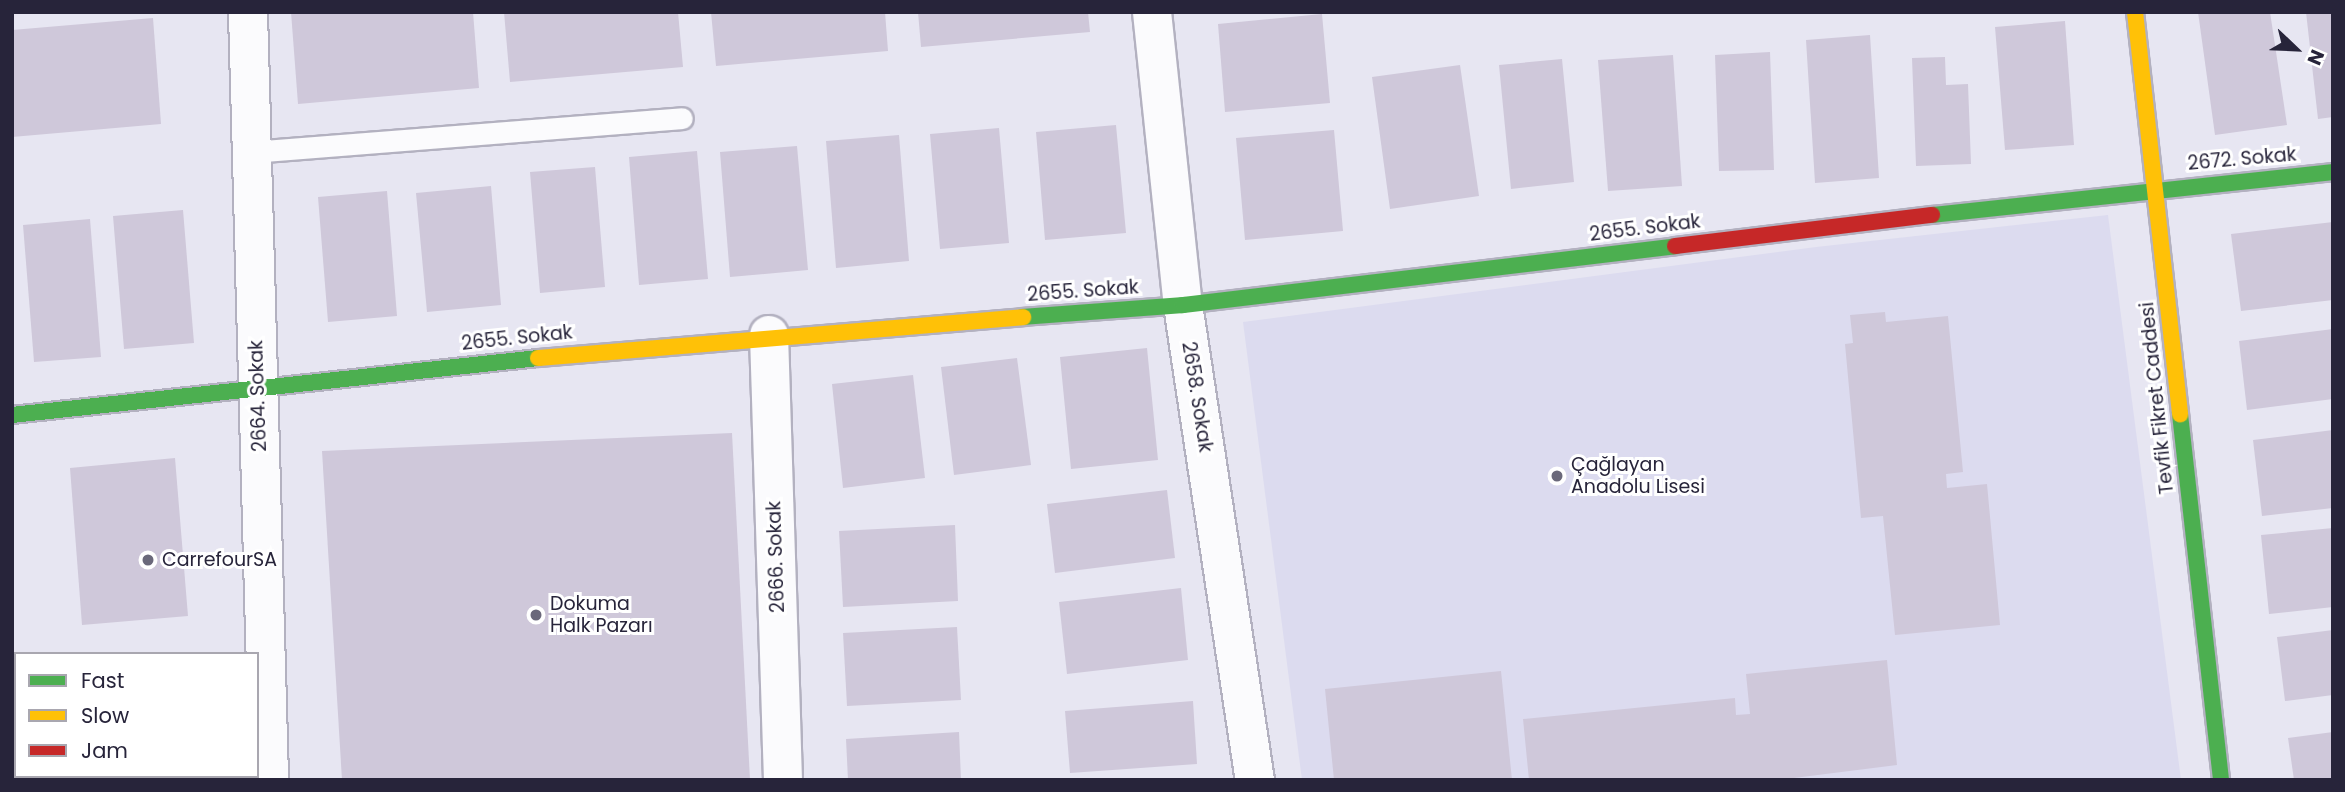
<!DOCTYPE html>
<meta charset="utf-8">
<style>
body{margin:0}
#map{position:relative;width:2345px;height:792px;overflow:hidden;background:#e7e6f2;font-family:Poppins,sans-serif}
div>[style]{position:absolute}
.built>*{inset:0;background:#dcdbef}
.building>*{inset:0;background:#cfc8da}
.roads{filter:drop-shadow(2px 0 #b3b1c0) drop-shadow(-2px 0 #b3b1c0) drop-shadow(0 2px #b3b1c0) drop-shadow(0 -2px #b3b1c0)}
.lane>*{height:21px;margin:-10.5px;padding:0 10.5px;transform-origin:10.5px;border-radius:10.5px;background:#fbfbfd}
.street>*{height:38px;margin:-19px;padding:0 19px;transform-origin:19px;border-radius:19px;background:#fbfbfd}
.fast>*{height:16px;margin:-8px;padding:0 8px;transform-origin:8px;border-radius:8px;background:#4caf50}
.slow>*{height:16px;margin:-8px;padding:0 8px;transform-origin:8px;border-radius:8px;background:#ffc107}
.jam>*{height:16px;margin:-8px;padding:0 8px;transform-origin:8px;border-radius:8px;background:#c62828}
.dots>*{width:19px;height:19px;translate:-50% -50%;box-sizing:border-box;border:4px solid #fff;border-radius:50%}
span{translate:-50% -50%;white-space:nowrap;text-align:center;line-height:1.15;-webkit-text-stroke:6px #fff;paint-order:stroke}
.street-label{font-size:19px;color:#27243a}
.poi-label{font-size:19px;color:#27243a}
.left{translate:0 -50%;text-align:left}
.frame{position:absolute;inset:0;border:14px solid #27243a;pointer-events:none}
.legend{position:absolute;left:14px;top:652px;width:245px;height:126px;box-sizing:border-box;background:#fff;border:2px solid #a9a7b0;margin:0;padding:9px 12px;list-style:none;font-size:21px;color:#27243a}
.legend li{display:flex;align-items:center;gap:14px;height:35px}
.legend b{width:35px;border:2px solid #a9a7b0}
.north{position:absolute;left:2261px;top:14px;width:70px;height:70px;-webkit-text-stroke:5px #fff;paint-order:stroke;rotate:113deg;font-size:19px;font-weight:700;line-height:28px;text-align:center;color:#27243a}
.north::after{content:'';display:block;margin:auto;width:24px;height:32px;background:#27243a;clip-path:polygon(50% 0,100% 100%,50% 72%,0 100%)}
</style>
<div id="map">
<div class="built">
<i style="clip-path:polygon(2108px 215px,2181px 780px,1302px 780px,1243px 322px,1816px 247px)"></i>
<i style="clip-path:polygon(12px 659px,16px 776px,227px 780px,12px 780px)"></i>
</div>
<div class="building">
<i style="clip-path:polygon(291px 12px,473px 12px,479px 88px,298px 104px)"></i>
<i style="clip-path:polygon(504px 12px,678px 12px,683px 67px,510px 82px)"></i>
<i style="clip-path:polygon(711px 12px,885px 12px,888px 51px,716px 66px)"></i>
<i style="clip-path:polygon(918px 12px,1088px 12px,1090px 32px,921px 47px)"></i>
<i style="clip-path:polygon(2198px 12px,2270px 12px,2287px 125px,2215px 135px)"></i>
<i style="clip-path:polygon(2306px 12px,2333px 12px,2333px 117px,2318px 119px)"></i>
<i style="clip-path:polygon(1322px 14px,1330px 103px,1225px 112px,1218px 24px)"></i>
<i style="clip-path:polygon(153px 18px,161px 124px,12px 137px,12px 30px)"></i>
<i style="clip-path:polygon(2065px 21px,2074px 145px,2005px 150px,1995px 27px)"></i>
<i style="clip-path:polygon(1870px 35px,1879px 178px,1815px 183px,1806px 40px)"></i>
<i style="clip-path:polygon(1770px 52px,1774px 170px,1719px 171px,1715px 55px)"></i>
<i style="clip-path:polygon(1673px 55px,1682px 186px,1608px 191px,1598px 60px)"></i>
<i style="clip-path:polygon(1945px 57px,1946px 85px,1968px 84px,1971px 164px,1916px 166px,1912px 58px)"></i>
<i style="clip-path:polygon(1562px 59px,1574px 182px,1511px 189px,1499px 65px)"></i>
<i style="clip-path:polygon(1460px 65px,1479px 196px,1390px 209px,1372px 77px)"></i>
<i style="clip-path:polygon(1116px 125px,1126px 233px,1045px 240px,1036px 132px)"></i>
<i style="clip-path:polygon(999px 128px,1009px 243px,940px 249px,930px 134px)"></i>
<i style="clip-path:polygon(1334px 130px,1343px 231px,1245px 240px,1236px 138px)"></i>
<i style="clip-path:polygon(899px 135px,909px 261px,836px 268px,826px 141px)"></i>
<i style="clip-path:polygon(797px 146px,808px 270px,730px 277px,720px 152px)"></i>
<i style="clip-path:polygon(697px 151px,708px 279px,639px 285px,629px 157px)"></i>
<i style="clip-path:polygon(595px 167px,605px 287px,540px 293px,530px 172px)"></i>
<i style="clip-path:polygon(491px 186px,501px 305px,427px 312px,416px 193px)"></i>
<i style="clip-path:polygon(387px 191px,397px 316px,328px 322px,318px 197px)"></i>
<i style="clip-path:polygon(183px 210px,194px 343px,124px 349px,113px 216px)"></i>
<i style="clip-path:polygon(90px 219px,101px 357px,34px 362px,23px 225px)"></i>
<i style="clip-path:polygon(2333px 222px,2333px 300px,2241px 311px,2231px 234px)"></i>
<i style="clip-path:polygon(1885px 312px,1886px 322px,1948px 316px,1963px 472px,1946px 474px,1947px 488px,1987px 484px,2000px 625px,1895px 635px,1883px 516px,1861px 518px,1845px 344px,1853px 343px,1850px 315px)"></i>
<i style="clip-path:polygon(2333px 329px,2333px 399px,2247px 410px,2239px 341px)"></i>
<i style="clip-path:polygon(1147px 348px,1158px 460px,1071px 469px,1060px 357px)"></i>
<i style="clip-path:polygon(1017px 358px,1031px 465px,954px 475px,941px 367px)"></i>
<i style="clip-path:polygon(913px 375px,925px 478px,843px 488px,832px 384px)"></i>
<i style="clip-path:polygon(2333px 430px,2333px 508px,2262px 516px,2253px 440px)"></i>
<i style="clip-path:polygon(732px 433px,750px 780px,342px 780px,322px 451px)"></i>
<i style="clip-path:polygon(175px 458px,188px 616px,82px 625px,70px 468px)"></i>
<i style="clip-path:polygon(1167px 490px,1175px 558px,1055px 573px,1047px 504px)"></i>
<i style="clip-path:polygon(955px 525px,958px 601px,843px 607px,839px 531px)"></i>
<i style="clip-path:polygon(2333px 528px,2333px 607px,2269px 614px,2261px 535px)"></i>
<i style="clip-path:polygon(1181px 588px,1188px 660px,1067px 674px,1059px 602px)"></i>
<i style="clip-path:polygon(957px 627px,961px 700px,847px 706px,843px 633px)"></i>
<i style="clip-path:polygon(2333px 630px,2333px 695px,2285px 701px,2277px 637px)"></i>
<i style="clip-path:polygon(1887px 660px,1897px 765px,1778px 780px,1529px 780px,1523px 719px,1735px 698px,1736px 715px,1750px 714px,1746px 674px)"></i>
<i style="clip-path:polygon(1501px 671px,1512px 780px,1334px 780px,1325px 689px)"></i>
<i style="clip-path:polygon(1193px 701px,1197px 764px,1070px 773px,1065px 711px)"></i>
<i style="clip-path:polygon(959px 732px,961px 780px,848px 780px,846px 739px)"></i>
<i style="clip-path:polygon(2333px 732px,2333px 780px,2294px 780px,2288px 738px)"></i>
<i style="clip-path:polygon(12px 760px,16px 776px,94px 780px,12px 780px)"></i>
</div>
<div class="roads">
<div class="lane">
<i style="left:252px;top:152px;width:431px;rotate:-4.5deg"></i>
</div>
<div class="street">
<i style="left:248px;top:12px;width:768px;rotate:88.43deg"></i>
<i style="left:1152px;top:12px;width:295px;rotate:84deg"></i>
<i style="left:1183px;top:305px;width:480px;rotate:81.4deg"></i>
<i style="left:769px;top:335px;width:445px;rotate:88.2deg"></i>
</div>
<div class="fast">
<i style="left:1932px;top:215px;width:403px;rotate:-6.1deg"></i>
<i style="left:1023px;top:317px;width:160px;rotate:-4.3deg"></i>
<i style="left:1183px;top:305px;width:496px;rotate:-6.8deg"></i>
<i style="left:2180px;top:414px;width:368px;rotate:83.6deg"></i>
<i style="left:12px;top:415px;width:529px;rotate:-6.18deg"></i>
</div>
<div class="slow">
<i style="left:2135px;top:12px;width:405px;rotate:83.6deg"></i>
<i style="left:538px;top:358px;width:487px;rotate:-4.8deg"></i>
</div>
<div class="jam">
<i style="left:1675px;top:246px;width:259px;rotate:-6.9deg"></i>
</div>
</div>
<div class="dots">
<i style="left:1557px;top:476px;background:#6a687a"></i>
<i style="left:148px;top:560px;background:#6a687a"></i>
<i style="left:536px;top:615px;background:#6a687a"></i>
</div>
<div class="street-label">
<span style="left:2242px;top:159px;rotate:-5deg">2672. Sokak</span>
<span style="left:1645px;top:228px;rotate:-7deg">2655. Sokak</span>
<span style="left:1083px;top:291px;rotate:-4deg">2655. Sokak</span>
<span style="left:517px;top:338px;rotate:-6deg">2655. Sokak</span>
<span style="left:258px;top:396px;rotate:-92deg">2664. Sokak</span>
<span style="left:1197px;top:397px;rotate:81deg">2658. Sokak</span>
<span style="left:2157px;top:398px;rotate:-96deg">Tevfik Fikret Caddesi</span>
<span style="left:776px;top:557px;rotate:-92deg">2666. Sokak</span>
</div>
<div class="poi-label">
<span class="left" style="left:1571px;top:476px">Çağlayan<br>Anadolu Lisesi</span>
<span class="left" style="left:162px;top:560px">CarrefourSA</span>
<span class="left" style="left:550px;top:615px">Dokuma<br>Halk Pazarı</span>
</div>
<div class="frame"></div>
<ul class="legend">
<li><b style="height:9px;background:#4caf50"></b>Fast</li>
<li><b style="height:9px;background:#ffc107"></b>Slow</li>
<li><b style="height:9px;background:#c62828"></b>Jam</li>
</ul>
<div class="north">N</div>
</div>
